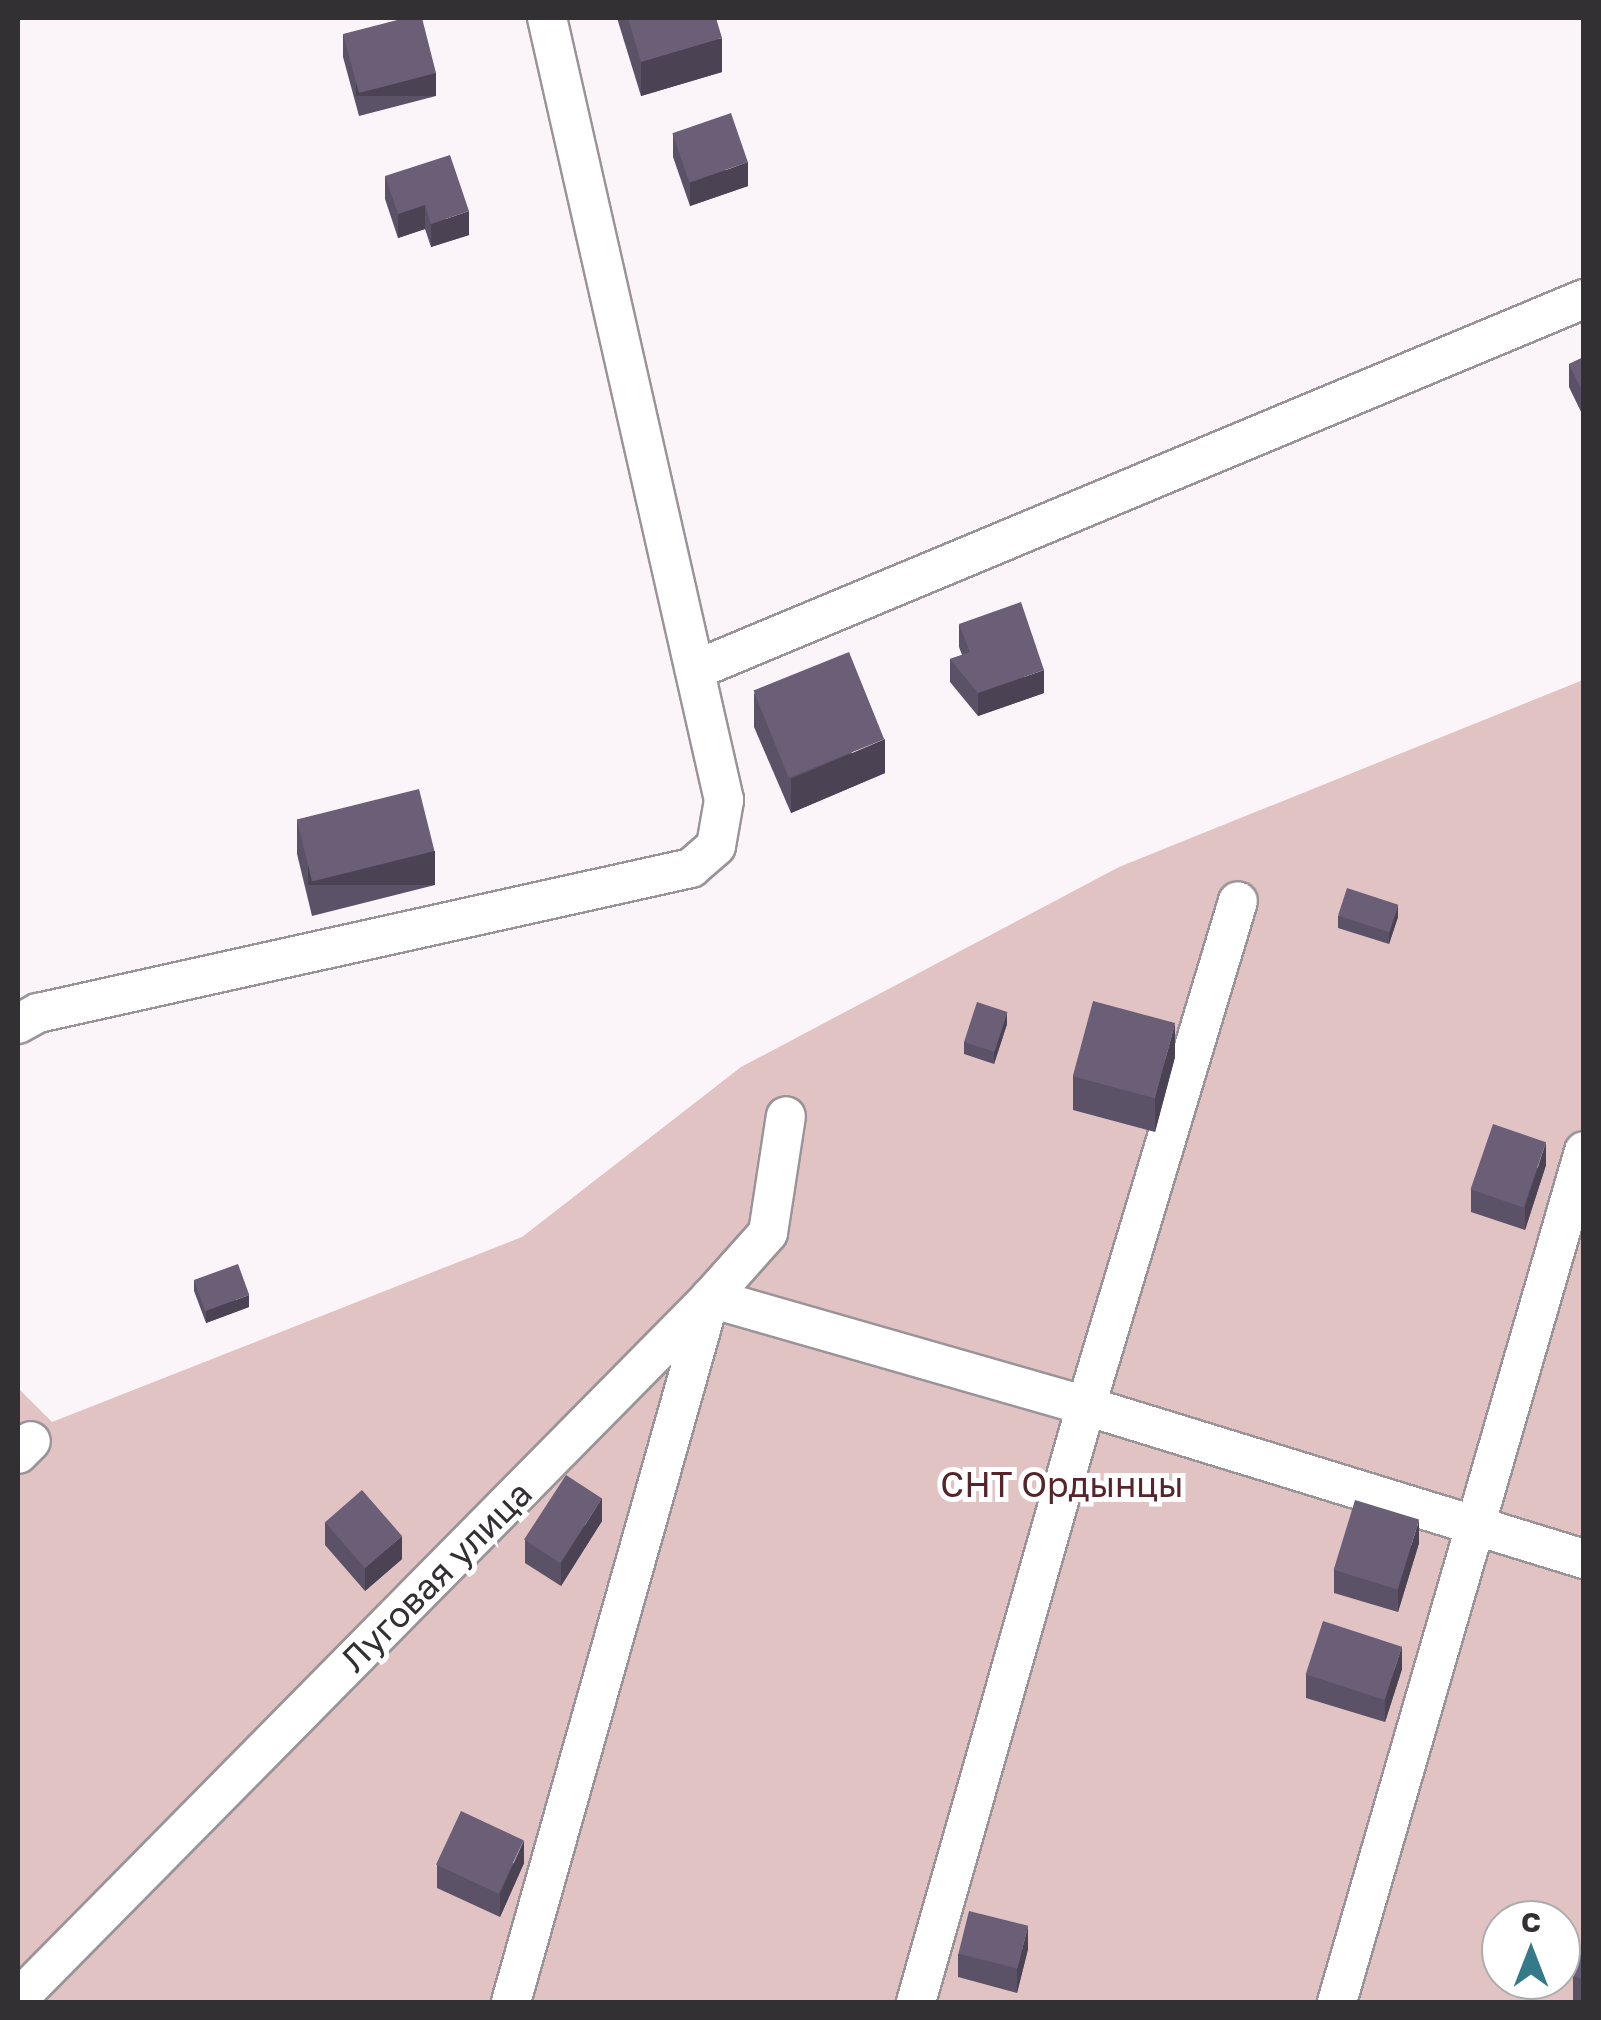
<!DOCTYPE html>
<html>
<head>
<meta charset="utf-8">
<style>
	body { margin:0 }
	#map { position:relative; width:1601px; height:2020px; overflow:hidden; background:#fbf5fa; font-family:"Golos Text",sans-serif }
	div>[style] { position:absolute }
	.green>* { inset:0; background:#e2c3c4 }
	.roads { filter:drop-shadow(2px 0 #9a9499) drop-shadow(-2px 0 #9a9499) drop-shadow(0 2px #9a9499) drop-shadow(0 -2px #9a9499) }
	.street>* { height:38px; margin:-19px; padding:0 19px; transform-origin:19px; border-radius:19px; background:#fff }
	.wall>* { inset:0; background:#5c5267 }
	.shaded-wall>* { inset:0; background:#4b4254; transform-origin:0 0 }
	.building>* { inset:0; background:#6b5f78; transform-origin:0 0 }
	span { translate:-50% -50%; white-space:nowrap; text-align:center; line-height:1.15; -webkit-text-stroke:10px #fff; paint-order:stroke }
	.park-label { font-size:35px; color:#55252b }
	.street-label { font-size:35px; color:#323032 }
	.frame { position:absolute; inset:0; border:20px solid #323032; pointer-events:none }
	.north { position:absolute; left:1481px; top:1900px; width:100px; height:100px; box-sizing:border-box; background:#fff; border:2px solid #adacad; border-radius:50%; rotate:0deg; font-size:28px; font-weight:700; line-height:40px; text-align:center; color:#323032 }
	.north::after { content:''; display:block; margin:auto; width:35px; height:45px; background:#357a89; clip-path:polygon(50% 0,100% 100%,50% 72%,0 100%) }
</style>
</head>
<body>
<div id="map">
	<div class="green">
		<i style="clip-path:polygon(evenodd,1583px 680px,1583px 2002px,18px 2002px,18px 1388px,52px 1422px,522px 1237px,741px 1067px,1119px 867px,1583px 680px,1501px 1920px,1561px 1920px,1561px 1980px,1501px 1980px,1501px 1920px)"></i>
	</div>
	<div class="roads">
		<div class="street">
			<i style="left:695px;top:670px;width:963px;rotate:-22.65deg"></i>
			<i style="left:18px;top:1024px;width:23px;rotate:-29deg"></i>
			<i style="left:38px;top:1013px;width:669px;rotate:-12.52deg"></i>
			<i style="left:691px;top:868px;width:33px;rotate:-41deg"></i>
			<i style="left:716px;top:846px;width:47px;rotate:-80.1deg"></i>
			<i style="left:724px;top:800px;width:802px;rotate:-102.75deg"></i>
			<i style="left:18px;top:1454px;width:18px;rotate:-45deg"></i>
			<i style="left:18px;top:1999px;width:985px;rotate:-45.37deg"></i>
			<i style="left:710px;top:1298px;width:87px;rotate:-48.3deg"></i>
			<i style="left:768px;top:1233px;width:118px;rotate:-81.3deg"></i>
			<i style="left:511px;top:2002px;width:732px;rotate:-74.22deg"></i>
			<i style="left:710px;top:1298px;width:391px;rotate:16deg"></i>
			<i style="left:1086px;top:1406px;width:521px;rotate:17.08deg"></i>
			<i style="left:916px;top:2002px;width:620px;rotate:-74.08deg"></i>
			<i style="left:1086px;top:1406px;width:527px;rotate:-73.25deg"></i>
			<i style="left:1337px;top:2002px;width:886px;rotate:-73.81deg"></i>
		</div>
	</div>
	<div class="wall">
		<i style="clip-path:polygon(617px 18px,716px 18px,722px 72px,641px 96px)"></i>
		<i style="clip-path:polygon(343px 34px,436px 96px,359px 116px,343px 57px)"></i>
		<i style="clip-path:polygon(673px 134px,748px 186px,690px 206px,673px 157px)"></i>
		<i style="clip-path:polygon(385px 176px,469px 235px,431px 247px,425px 229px,398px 238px,385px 199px)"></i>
		<i style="clip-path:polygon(1584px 357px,1584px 418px,1569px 387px,1569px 364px)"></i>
		<i style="clip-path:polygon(959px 624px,1044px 693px,978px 716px,950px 682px,950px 659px,962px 655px,959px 647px)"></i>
		<i style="clip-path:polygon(754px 693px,885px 773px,791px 813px,754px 727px)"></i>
		<i style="clip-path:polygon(297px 820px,435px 885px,312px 916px,297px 854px)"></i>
		<i style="clip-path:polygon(1338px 916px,1398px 917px,1389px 944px,1338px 928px)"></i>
		<i style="clip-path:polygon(1007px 1024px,994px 1064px,964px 1054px,964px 1042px)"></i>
		<i style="clip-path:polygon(1175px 1057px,1155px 1132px,1073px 1110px,1073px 1076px)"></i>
		<i style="clip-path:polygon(1546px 1165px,1525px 1230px,1471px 1212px,1471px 1189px)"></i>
		<i style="clip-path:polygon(194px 1280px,249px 1307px,206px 1323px,194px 1291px)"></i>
		<i style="clip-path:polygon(602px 1521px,561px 1586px,525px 1563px,525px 1540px)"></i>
		<i style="clip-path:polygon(325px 1522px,402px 1559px,365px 1591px,325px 1545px)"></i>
		<i style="clip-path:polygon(1419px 1543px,1398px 1612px,1334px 1593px,1334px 1570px)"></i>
		<i style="clip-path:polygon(1402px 1669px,1385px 1722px,1306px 1698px,1306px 1674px)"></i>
		<i style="clip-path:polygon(524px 1863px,500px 1917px,437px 1888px,437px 1865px)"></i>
		<i style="clip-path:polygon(1584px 1946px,1584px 2002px,1573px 2002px,1573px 1976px)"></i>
		<i style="clip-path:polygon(1028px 1949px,1017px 1993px,958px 1977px,958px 1954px)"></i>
	</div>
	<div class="shaded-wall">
		<i style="clip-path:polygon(722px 38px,722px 72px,641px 96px,641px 62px)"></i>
		<i style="left:436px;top:73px;width:23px;height:80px;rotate:90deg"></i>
		<i style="clip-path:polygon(748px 162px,748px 186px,690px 206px,690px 183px)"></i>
		<i style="clip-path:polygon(425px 205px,425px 229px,398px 238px,398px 214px)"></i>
		<i style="clip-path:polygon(469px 211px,469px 235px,431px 247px,431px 224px)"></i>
		<i style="clip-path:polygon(1044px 670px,1044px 693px,978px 716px,978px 693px)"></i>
		<i style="clip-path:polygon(885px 739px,885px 773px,791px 813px,791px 779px)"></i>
		<i style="left:435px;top:851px;width:34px;height:127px;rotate:90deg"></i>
		<i style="clip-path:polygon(1398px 905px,1398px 917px,1389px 944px,1389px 932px)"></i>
		<i style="clip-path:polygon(1007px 1012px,1007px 1024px,994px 1064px,994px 1052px)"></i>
		<i style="clip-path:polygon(1175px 1023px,1175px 1057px,1155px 1132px,1155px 1098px)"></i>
		<i style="clip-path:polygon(1546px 1142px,1546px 1165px,1525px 1230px,1525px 1207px)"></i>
		<i style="clip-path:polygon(249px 1295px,249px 1307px,206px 1323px,206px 1311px)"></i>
		<i style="clip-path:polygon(602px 1498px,602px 1521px,561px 1586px,561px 1563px)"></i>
		<i style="clip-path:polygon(1419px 1520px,1419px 1543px,1398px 1612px,1398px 1589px)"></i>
		<i style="clip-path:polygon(402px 1536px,402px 1559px,365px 1591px,365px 1567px)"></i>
		<i style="clip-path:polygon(1402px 1646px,1402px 1669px,1385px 1722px,1385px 1699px)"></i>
		<i style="clip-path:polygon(524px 1840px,524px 1863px,500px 1917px,500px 1894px)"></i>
		<i style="clip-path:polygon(1028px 1926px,1028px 1949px,1017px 1993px,1017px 1969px)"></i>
	</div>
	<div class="building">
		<i style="clip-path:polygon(405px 18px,422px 18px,436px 73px,359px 93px,343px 34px)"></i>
		<i style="clip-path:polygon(628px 18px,716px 18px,722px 38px,641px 62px)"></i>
		<i style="left:731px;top:113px;width:52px;height:62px;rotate:71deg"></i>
		<i style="clip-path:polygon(450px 155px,469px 211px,431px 224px,425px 205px,398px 214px,385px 176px)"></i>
		<i style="clip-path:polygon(1584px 357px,1584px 395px,1569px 364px)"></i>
		<i style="clip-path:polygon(1021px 602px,1044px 670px,978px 693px,950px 659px,970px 652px,959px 624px)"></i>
		<i style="left:849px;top:652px;width:94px;height:103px;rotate:68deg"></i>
		<i style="left:419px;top:789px;width:64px;height:126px;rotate:76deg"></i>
		<i style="left:1347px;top:888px;width:54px;height:29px;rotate:18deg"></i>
		<i style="left:1093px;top:1001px;width:85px;height:78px;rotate:15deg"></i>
		<i style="left:977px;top:1002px;width:32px;height:42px;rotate:18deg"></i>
		<i style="left:1493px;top:1124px;width:56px;height:69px;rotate:19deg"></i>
		<i style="left:238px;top:1264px;width:33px;height:47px;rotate:70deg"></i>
		<i style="left:566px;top:1475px;width:43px;height:77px;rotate:33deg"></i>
		<i style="left:362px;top:1490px;width:61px;height:49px;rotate:49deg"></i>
		<i style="left:1355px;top:1500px;width:67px;height:73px;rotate:17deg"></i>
		<i style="left:1323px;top:1621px;width:83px;height:56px;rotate:18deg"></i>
		<i style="left:461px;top:1811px;width:69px;height:59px;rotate:25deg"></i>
		<i style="left:969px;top:1911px;width:61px;height:44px;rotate:14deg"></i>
		<i style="clip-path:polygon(1584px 1946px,1584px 1980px,1573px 1976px)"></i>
	</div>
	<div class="park-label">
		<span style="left:1062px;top:1484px">СНТ Ордынцы</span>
	</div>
	<div class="street-label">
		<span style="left:436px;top:1576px;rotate:-45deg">Луговая улица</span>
	</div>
	<div class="frame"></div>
	<div class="north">С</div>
</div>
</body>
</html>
